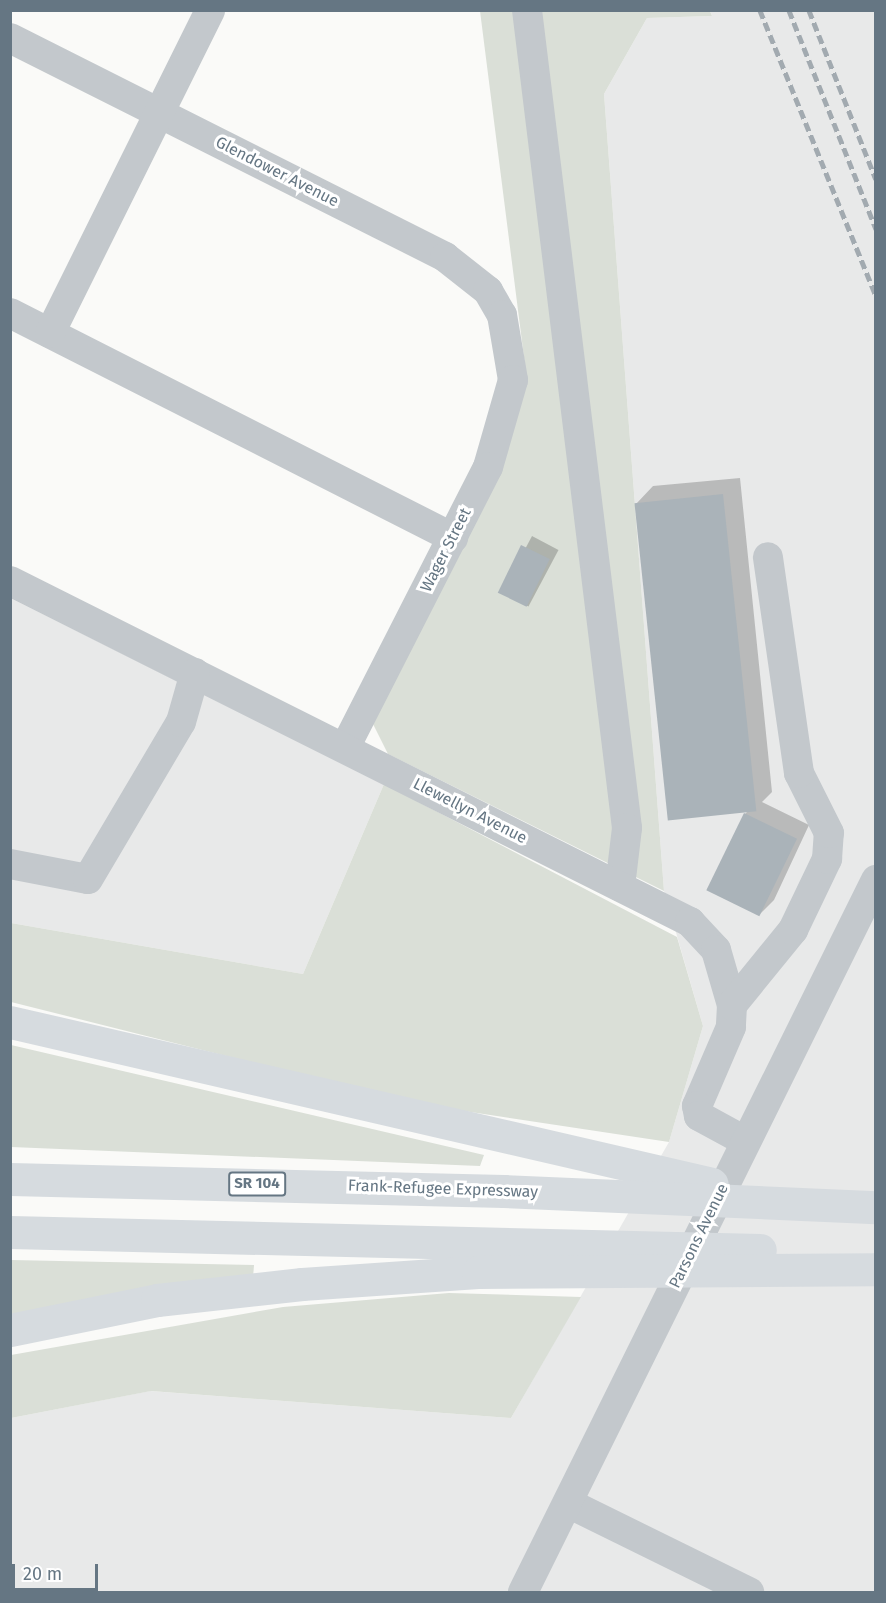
<!DOCTYPE html>
<html>
<head>
<meta charset="utf-8">
<style>
	body { margin:0 }
	#map { position:relative; width:886px; height:1603px; overflow:hidden; background:#fafaf8; font-family:"Fira Sans",sans-serif }
	div>[style] { position:absolute }
	.built>* { inset:0; background:#e8e9e9 }
	.green>* { inset:0; background:#dadfd7 }
	.shadow>* { inset:0; background:#0003; transform-origin:0 0 }
	.building>* { inset:0; background:#aab3b9; transform-origin:0 0 }
	.minor>* { height:30px; margin:-15px; padding:0 15px; transform-origin:15px; border-radius:15px; background:#c3c8cc }
	.highway>* { height:33px; margin:-16.5px; padding:0 16.5px; transform-origin:16.5px; border-radius:16.5px; background:#d6dbdf }
	.rail>* { height:4.5px; margin-top:-2.25px; transform-origin:0; background:repeating-linear-gradient(90deg,#a2aab0 0 9px,transparent 0 13.5px) }
	span { translate:-50% -50%; white-space:nowrap; text-align:center; line-height:1.15; -webkit-text-stroke:6px #fff; paint-order:stroke }
	.shield-label span { padding:2px 4px; background:#fff; border:2px solid; border-radius:4px; -webkit-text-stroke-width:0 }
	.shield-label { font-size:15px; color:#657683; font-weight:700 }
	.street-label { font-size:16px; color:#657683 }
	.frame { position:absolute; inset:0; border:12px solid #657683; pointer-events:none }
	.scale { position:absolute; left:12px; top:1564px; width:86px; height:27px; box-sizing:border-box; border:3px solid #657683; border-top:0; padding-left:8px; font-size:18px; line-height:21px; white-space:nowrap; color:#657683; -webkit-text-stroke:4px #fff; paint-order:stroke }
</style>
</head>
<body>
<div id="map">
	<div class="built">
		<i style="clip-path:polygon(710px 10px,875px 11px,875px 1592px,11px 1592px,11px 1418px,150px 1391px,511px 1418px,669px 1142px,703px 1026px,664px 891px,604px 94px,647px 18px,712px 16px)"></i>
		<i style="clip-path:polygon(10px 598px,384px 784px,303px 974px,11px 923px)"></i>
	</div>
	<div class="green">
		<i style="clip-path:polygon(480px 11px,710px 11px,712px 16px,647px 18px,604px 94px,664px 891px,388px 754px,372px 722px,527px 381px)"></i>
		<i style="clip-path:polygon(384px 784px,677px 937px,703px 1026px,669px 1142px,418px 1104px,11px 1002px,11px 923px,303px 974px)"></i>
		<i style="clip-path:polygon(11px 1045px,484px 1155px,480px 1166px,11px 1147px)"></i>
		<i style="clip-path:polygon(11px 1260px,254px 1265px,253px 1278px,11px 1319px)"></i>
		<i style="clip-path:polygon(449px 1293px,581px 1297px,511px 1418px,151px 1391px,11px 1418px,11px 1355px,283px 1307px)"></i>
	</div>
	<div class="shadow">
		<i style="clip-path:polygon(740px 478px,772px 792px,762px 802px,809px 825px,774px 900px,760px 914px,745px 814px,749px 810px,636px 504px,653px 486px)"></i>
		<i style="left:532px;top:536px;width:30px;height:64px;rotate:28deg"></i>
	</div>
	<div class="building">
		<i style="left:723px;top:494px;width:319px;height:89px;rotate:84deg"></i>
		<i style="left:521px;top:545px;width:32px;height:53px;rotate:26deg"></i>
		<i style="left:744px;top:813px;width:59px;height:86px;rotate:26deg"></i>
	</div>
	<div class="minor">
		<i style="left:527px;top:10px;width:824px;rotate:83.03deg"></i>
		<i style="left:627px;top:828px;width:59px;rotate:96.8deg"></i>
		<i style="left:10px;top:38px;width:487px;rotate:26.7deg"></i>
		<i style="left:445px;top:257px;width:55px;rotate:38.3deg"></i>
		<i style="left:488px;top:291px;width:28px;rotate:60deg"></i>
		<i style="left:502px;top:315px;width:66px;rotate:80.4deg"></i>
		<i style="left:513px;top:380px;width:91px;rotate:106deg"></i>
		<i style="left:488px;top:467px;width:315px;rotate:117deg"></i>
		<i style="left:10px;top:313px;width:497px;rotate:26.9deg"></i>
		<i style="left:50px;top:333px;width:360px;rotate:-63.6deg"></i>
		<i style="left:10px;top:581px;width:761px;rotate:26.63deg"></i>
		<i style="left:690px;top:922px;width:38px;rotate:47deg"></i>
		<i style="left:716px;top:950px;width:57px;rotate:73.8deg"></i>
		<i style="left:732px;top:1005px;width:22px;rotate:93deg"></i>
		<i style="left:731px;top:1027px;width:86px;rotate:113.3deg"></i>
		<i style="left:697px;top:1106px;width:10px;rotate:79deg"></i>
		<i style="left:699px;top:1116px;width:52px;rotate:28.5deg"></i>
		<i style="left:10px;top:864px;width:79px;rotate:10.9deg"></i>
		<i style="left:88px;top:879px;width:182px;rotate:-59.4deg"></i>
		<i style="left:181px;top:722px;width:51px;rotate:-74.1deg"></i>
		<i style="left:732px;top:1005px;width:97px;rotate:-50.9deg"></i>
		<i style="left:793px;top:930px;width:79px;rotate:-64.4deg"></i>
		<i style="left:827px;top:859px;width:26px;rotate:-86deg"></i>
		<i style="left:829px;top:833px;width:67px;rotate:-116.6deg"></i>
		<i style="left:799px;top:773px;width:218px;rotate:-98.2deg"></i>
		<i style="left:568px;top:1503px;width:202px;rotate:26.2deg"></i>
		<i style="left:523px;top:1592px;width:795px;rotate:-63.63deg"></i>
	</div>
	<div class="highway">
		<i style="left:10px;top:1022px;width:720px;rotate:12.99deg"></i>
		<i style="left:10px;top:1179px;width:494px;rotate:1.4deg"></i>
		<i style="left:504px;top:1191px;width:372px;rotate:2.5deg"></i>
		<i style="left:10px;top:1232px;width:750px;rotate:1.37deg"></i>
		<i style="left:10px;top:1330px;width:150px;rotate:-11.5deg"></i>
		<i style="left:157px;top:1300px;width:146px;rotate:-6.3deg"></i>
		<i style="left:302px;top:1284px;width:176px;rotate:-3.9deg"></i>
		<i style="left:478px;top:1272px;width:398px;rotate:-0.4deg"></i>
	</div>
	<div class="rail">
		<i style="left:760px;top:10px;width:309px;rotate:67.9deg"></i>
		<i style="left:789px;top:10px;width:236px;rotate:68.3deg"></i>
		<i style="left:809px;top:10px;width:182px;rotate:68.4deg"></i>
	</div>
	<div class="shield-label">
		<span style="left:257px;top:1184px">SR 104</span>
	</div>
	<div class="street-label">
		<span style="left:277px;top:172px;rotate:27deg">Glendower Avenue</span>
		<span style="left:446px;top:550px;rotate:-63deg">Wager Street</span>
		<span style="left:470px;top:811px;rotate:27deg">Llewellyn Avenue</span>
		<span style="left:443px;top:1189px;rotate:2deg">Frank-Refugee Expressway</span>
		<span style="left:699px;top:1236px;rotate:-64deg">Parsons Avenue</span>
	</div>
	<div class="frame"></div>
	<div class="scale">20 m</div>
</div>
</body>
</html>
